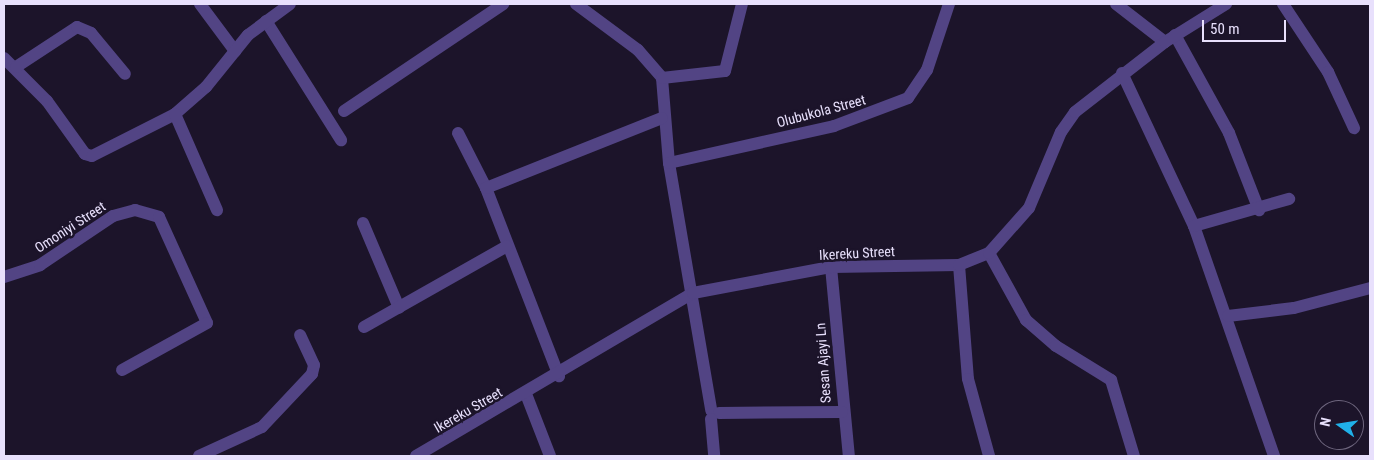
<!DOCTYPE html>
<html>
<head>
<meta charset="utf-8">
<style>
	body { margin:0 }
	#map { position:relative; width:1374px; height:460px; overflow:hidden; background:#1c142a; font-family:"Roboto Condensed",sans-serif }
	div>[style] { position:absolute }
	.minor>* { height:12px; margin:-6px; padding:0 6px; transform-origin:6px; border-radius:6px; background:#524484 }
	span { translate:-50% -50%; white-space:nowrap; text-align:center; line-height:1.15; -webkit-text-stroke:5px #1c142a; paint-order:stroke }
	.street-label { font-size:14px; color:#e8e0fc }
	.frame { position:absolute; inset:0; border:5px solid #e8e0fc; pointer-events:none }
	.north { position:absolute; left:1314px; top:400px; width:50px; height:50px; box-sizing:border-box; background:#1c142a; border:1px solid #6e667e; border-radius:50%; rotate:283deg; font-size:14px; font-weight:700; line-height:20px; text-align:center; color:#e8e0fc }
	.north::after { content:''; display:block; margin:auto; width:18px; height:22px; background:#20b0e8; clip-path:polygon(50% 0,100% 100%,50% 72%,0 100%) }
	.scale { position:absolute; left:1202px; top:20px; width:84px; height:22px; box-sizing:border-box; border:2px solid #e8e0fc; border-top:0; padding-left:6px; font-size:15px; line-height:18px; white-space:nowrap; color:#e8e0fc; -webkit-text-stroke:4px #1c142a; paint-order:stroke }
</style>
</head>
<body>
<div id="map">
	<div class="minor">
		<i style="left:200px;top:4px;width:59px;rotate:53.3deg"></i>
		<i style="left:576px;top:4px;width:77px;rotate:36.6deg"></i>
		<i style="left:638px;top:50px;width:37px;rotate:49deg"></i>
		<i style="left:662px;top:78px;width:85px;rotate:85.3deg"></i>
		<i style="left:669px;top:163px;width:251px;rotate:80.3deg"></i>
		<i style="left:1116px;top:4px;width:62px;rotate:37.8deg"></i>
		<i style="left:1283px;top:4px;width:82px;rotate:56.5deg"></i>
		<i style="left:1328px;top:72px;width:62px;rotate:65.1deg"></i>
		<i style="left:266px;top:21px;width:141px;rotate:57.8deg"></i>
		<i style="left:1175px;top:35px;width:112px;rotate:61.1deg"></i>
		<i style="left:1229px;top:133px;width:83px;rotate:68.7deg"></i>
		<i style="left:4px;top:58px;width:61px;rotate:45deg"></i>
		<i style="left:47px;top:101px;width:65px;rotate:54.4deg"></i>
		<i style="left:85px;top:154px;width:7px;rotate:16deg"></i>
		<i style="left:92px;top:156px;width:93px;rotate:-26.8deg"></i>
		<i style="left:175px;top:114px;width:41px;rotate:-41.1deg"></i>
		<i style="left:206px;top:87px;width:67px;rotate:-51.1deg"></i>
		<i style="left:248px;top:35px;width:52px;rotate:-36.4deg"></i>
		<i style="left:16px;top:67px;width:73px;rotate:-33.3deg"></i>
		<i style="left:77px;top:27px;width:15px;rotate:23deg"></i>
		<i style="left:91px;top:33px;width:53px;rotate:50.3deg"></i>
		<i style="left:1122px;top:73px;width:169px;rotate:64.8deg"></i>
		<i style="left:1194px;top:226px;width:244px;rotate:70.8deg"></i>
		<i style="left:662px;top:78px;width:63px;rotate:-6.3deg"></i>
		<i style="left:725px;top:71px;width:69px;rotate:-75.8deg"></i>
		<i style="left:344px;top:111px;width:192px;rotate:-33.9deg"></i>
		<i style="left:175px;top:114px;width:105px;rotate:66.4deg"></i>
		<i style="left:458px;top:133px;width:62px;rotate:63deg"></i>
		<i style="left:486px;top:188px;width:202px;rotate:68.8deg"></i>
		<i style="left:669px;top:163px;width:169px;rotate:-12.6deg"></i>
		<i style="left:834px;top:126px;width:79px;rotate:-20.7deg"></i>
		<i style="left:908px;top:98px;width:34px;rotate:-56deg"></i>
		<i style="left:927px;top:70px;width:70px;rotate:-71.6deg"></i>
		<i style="left:486px;top:188px;width:189px;rotate:-21.7deg"></i>
		<i style="left:363px;top:223px;width:92px;rotate:67deg"></i>
		<i style="left:1194px;top:226px;width:99px;rotate:-15.9deg"></i>
		<i style="left:989px;top:253px;width:77px;rotate:61.1deg"></i>
		<i style="left:1026px;top:320px;width:40px;rotate:41deg"></i>
		<i style="left:1056px;top:346px;width:65px;rotate:31.7deg"></i>
		<i style="left:1111px;top:380px;width:79px;rotate:73.2deg"></i>
		<i style="left:959px;top:265px;width:114px;rotate:85.5deg"></i>
		<i style="left:968px;top:379px;width:80px;rotate:74.7deg"></i>
		<i style="left:831px;top:267px;width:190px;rotate:84.6deg"></i>
		<i style="left:4px;top:277px;width:38px;rotate:-18deg"></i>
		<i style="left:40px;top:265px;width:88px;rotate:-33.9deg"></i>
		<i style="left:113px;top:216px;width:23px;rotate:-15deg"></i>
		<i style="left:135px;top:210px;width:25px;rotate:16deg"></i>
		<i style="left:159px;top:217px;width:116px;rotate:65.6deg"></i>
		<i style="left:207px;top:323px;width:97px;rotate:151.1deg"></i>
		<i style="left:1228px;top:316px;width:66px;rotate:-6.9deg"></i>
		<i style="left:1294px;top:308px;width:79px;rotate:-14.7deg"></i>
		<i style="left:364px;top:327px;width:164px;rotate:-29.5deg"></i>
		<i style="left:526px;top:394px;width:66px;rotate:68.8deg"></i>
		<i style="left:719px;top:413px;width:123px;rotate:-0.5deg"></i>
		<i style="left:711px;top:419px;width:37px;rotate:85deg"></i>
		<i style="left:199px;top:456px;width:69px;rotate:-24.7deg"></i>
		<i style="left:262px;top:427px;width:73px;rotate:-46.7deg"></i>
		<i style="left:312px;top:374px;width:9px;rotate:-77deg"></i>
		<i style="left:314px;top:365px;width:33px;rotate:-115deg"></i>
		<i style="left:416px;top:456px;width:321px;rotate:-30.5deg"></i>
		<i style="left:693px;top:293px;width:140px;rotate:-10.7deg"></i>
		<i style="left:831px;top:267px;width:128px;rotate:-0.9deg"></i>
		<i style="left:959px;top:265px;width:32px;rotate:-22deg"></i>
		<i style="left:989px;top:253px;width:60px;rotate:-48.4deg"></i>
		<i style="left:1029px;top:208px;width:82px;rotate:-67.2deg"></i>
		<i style="left:1061px;top:132px;width:24px;rotate:-55deg"></i>
		<i style="left:1075px;top:112px;width:114px;rotate:-37.9deg"></i>
		<i style="left:1165px;top:42px;width:72px;rotate:-31.9deg"></i>
	</div>
	<div class="street-label">
		<span style="left:821px;top:111px;rotate:-15deg">Olubukola Street</span>
		<span style="left:70px;top:227px;rotate:-33deg">Omoniyi Street</span>
		<span style="left:857px;top:253px;rotate:-3deg">Ikereku Street</span>
		<span style="left:823px;top:363px;rotate:-94deg">Sesan Ajayi Ln</span>
		<span style="left:468px;top:410px;rotate:-30deg">Ikereku Street</span>
	</div>
	<div class="frame"></div>
	<div class="north">N</div>
	<div class="scale">50 m</div>
</div>
</body>
</html>
